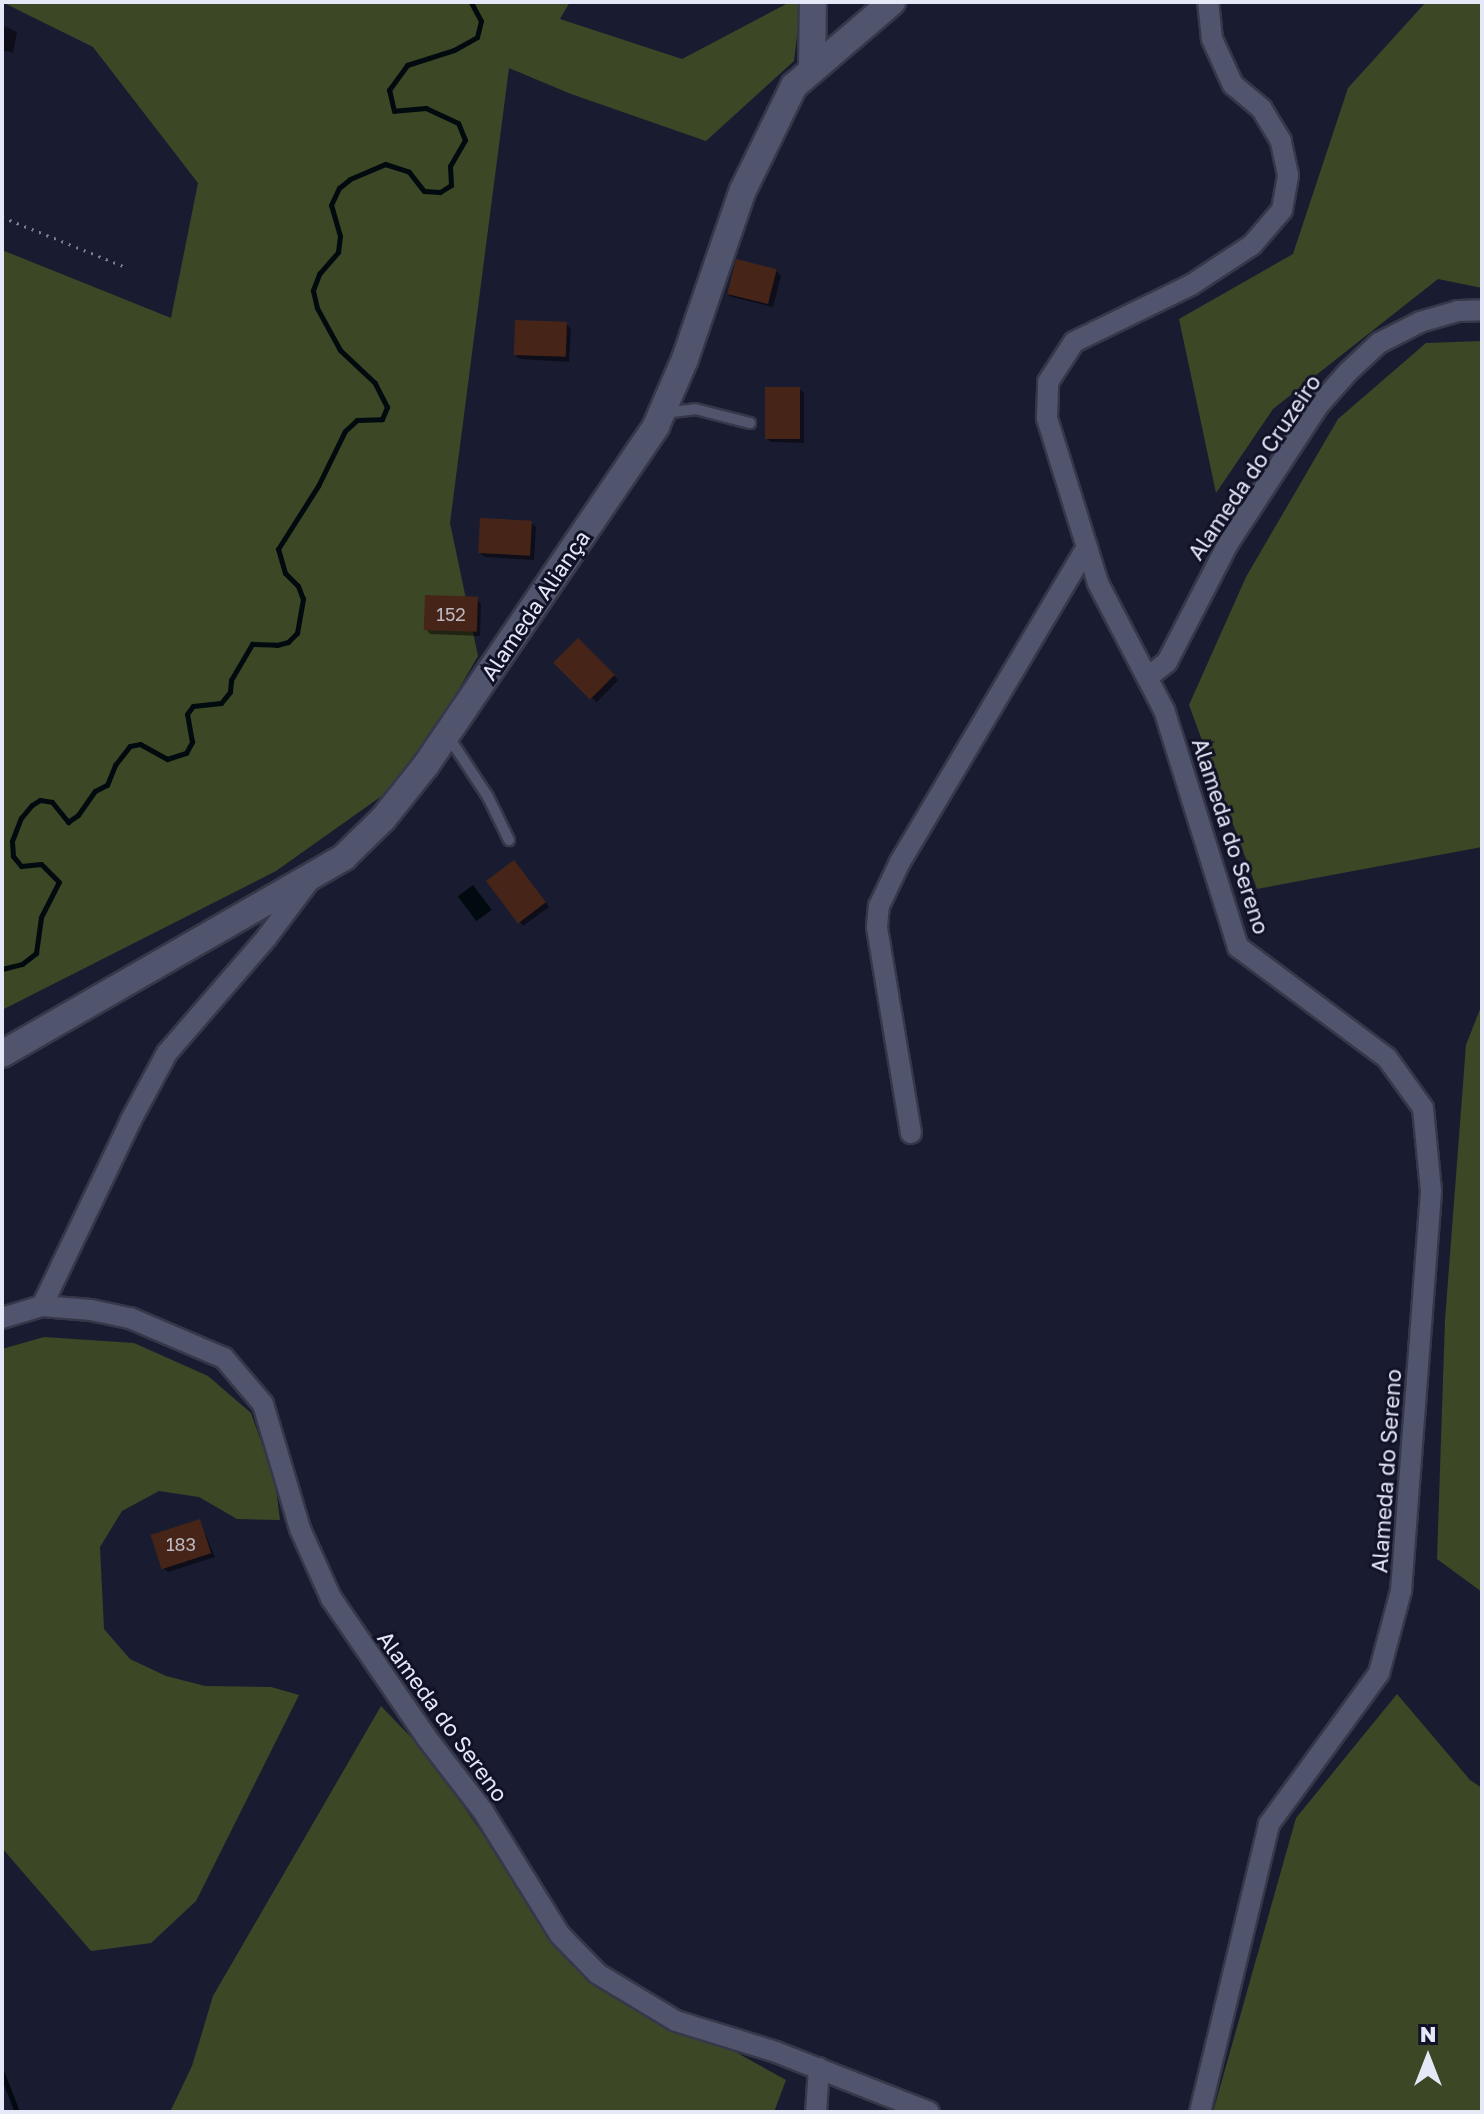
<!DOCTYPE html>
<html>
<head>
<meta charset="utf-8">
<style>
	body { margin:0 }
	#map { position:relative; width:1484px; height:2114px; overflow:hidden; background:#191c31; font-family:"Golos Text",sans-serif }
	div>[style] { position:absolute }
	.forest>* { inset:0; background:#3c4725 }
	.water>* { inset:0; background:#000a0f; transform-origin:0 0 }
	.shadow>* { inset:0; background:#0007; transform-origin:0 0 }
	.stream>* { height:5px; margin:-2.5px; padding:0 2.5px; transform-origin:2.5px; border-radius:2.5px; background:#000a0f }
	.building>* { inset:0; background:#462518; transform-origin:0 0 }
	.path>* { height:3px; margin-top:-1.5px; transform-origin:0; background:repeating-linear-gradient(90deg,#7c7f92 0 2px,transparent 0 8px) }
	.roads { filter:drop-shadow(2px 0 #363849) drop-shadow(-2px 0 #363849) drop-shadow(0 2px #363849) drop-shadow(0 -2px #363849) }
	.service>* { height:10px; margin:-5px; padding:0 5px; transform-origin:5px; border-radius:5px; background:#50546d }
	.minor>* { height:20px; margin:-10px; padding:0 10px; transform-origin:10px; border-radius:10px; background:#50546d }
	.tertiary>* { height:26px; margin:-13px; padding:0 13px; transform-origin:13px; border-radius:13px; background:#50546d }
	span { translate:-50% -50%; white-space:nowrap; text-align:center; line-height:1.15; -webkit-text-stroke:6px #111227; paint-order:stroke }
	.number-label { font-size:18px; color:#bdb7bf }
	.number-label span { -webkit-text-stroke-width:0 }
	.street-label { font-size:22px; color:#e5e8f7 }
	.frame { position:absolute; inset:0; border:4px solid #e5e8f7; pointer-events:none }
	.north { position:absolute; left:1388px; top:2018px; width:80px; height:80px; -webkit-text-stroke:6px #111227; paint-order:stroke; rotate:0deg; font-size:22px; font-weight:700; line-height:32px; text-align:center; color:#e5e8f7 }
	.north::after { content:''; display:block; margin:auto; width:28px; height:36px; background:#e5e8f7; clip-path:polygon(50% 0,100% 100%,50% 72%,0 100%) }
</style>
</head>
<body>
<div id="map">
	<div class="forest">
		<i style="clip-path:polygon(2px 2px,570px 2px,560px 19px,682px 59px,790px 2px,801px 2px,794px 61px,706px 141px,571px 94px,509px 68px,450px 523px,478px 656px,407px 778px,276px 871px,2px 1010px,2px 250px,171px 318px,198px 183px,93px 47px)"></i>
		<i style="clip-path:polygon(1426px 2px,1482px 2px,1482px 288px,1438px 279px,1273px 409px,1216px 493px,1179px 319px,1293px 254px,1348px 88px)"></i>
		<i style="clip-path:polygon(1482px 341px,1482px 847px,1257px 889px,1189px 705px,1246px 577px,1338px 419px,1426px 343px)"></i>
		<i style="clip-path:polygon(1482px 1004px,1482px 1592px,1437px 1559px,1445px 1320px,1466px 1045px)"></i>
		<i style="clip-path:polygon(44px 1337px,134px 1343px,208px 1376px,251px 1413px,275px 1481px,280px 1520px,237px 1519px,199px 1497px,159px 1491px,122px 1511px,100px 1547px,104px 1629px,130px 1659px,166px 1676px,205px 1686px,271px 1687px,299px 1695px,196px 1901px,151px 1943px,91px 1951px,2px 1848px,2px 1349px)"></i>
		<i style="clip-path:polygon(1397px 1694px,1470px 1780px,1482px 1788px,1482px 2112px,1213px 2112px,1296px 1818px)"></i>
		<i style="clip-path:polygon(381px 1706px,428px 1755px,560px 1946px,630px 2006px,730px 2049px,786px 2080px,774px 2112px,170px 2112px,192px 2066px,213px 1996px)"></i>
	</div>
	<div class="water">
		<i style="left:473px;top:885px;width:31px;height:19px;rotate:53deg"></i>
	</div>
	<div class="shadow">
		<i style="clip-path:polygon(2px 25px,17px 32px,13px 53px,2px 50px)"></i>
		<i style="clip-path:polygon(776px 271px,781px 276px,773px 307px,731px 297px,727px 293px)"></i>
		<i style="clip-path:polygon(566px 324px,571px 329px,569px 362px,520px 359px,515px 355px)"></i>
		<i style="clip-path:polygon(799px 389px,804px 393px,804px 443px,771px 442px,766px 438px)"></i>
		<i style="clip-path:polygon(531px 523px,536px 527px,534px 560px,485px 557px,480px 553px)"></i>
		<i style="clip-path:polygon(477px 599px,481px 604px,480px 636px,430px 634px,426px 629px)"></i>
		<i style="left:578px;top:641px;width:56px;height:31px;rotate:44deg"></i>
		<i style="clip-path:polygon(518px 867px,549px 907px,523px 926px,488px 882px)"></i>
		<i style="clip-path:polygon(200px 1521px,215px 1557px,168px 1572px,163px 1568px)"></i>
	</div>
	<div class="stream">
		<i style="left:2px;top:969px;width:21px;rotate:-14deg"></i>
		<i style="left:22px;top:964px;width:18px;rotate:-38deg"></i>
		<i style="left:36px;top:953px;width:36px;rotate:-82deg"></i>
		<i style="left:41px;top:917px;width:39px;rotate:-63deg"></i>
		<i style="left:59px;top:882px;width:25px;rotate:-135deg"></i>
		<i style="left:41px;top:864px;width:20px;rotate:174deg"></i>
		<i style="left:21px;top:866px;width:13px;rotate:-129deg"></i>
		<i style="left:13px;top:856px;width:15px;rotate:-94deg"></i>
		<i style="left:12px;top:841px;width:25px;rotate:-69deg"></i>
		<i style="left:21px;top:818px;width:17px;rotate:-50deg"></i>
		<i style="left:32px;top:805px;width:9px;rotate:-32deg"></i>
		<i style="left:40px;top:800px;width:12px;rotate:9deg"></i>
		<i style="left:52px;top:802px;width:26px;rotate:51deg"></i>
		<i style="left:68px;top:822px;width:12px;rotate:-35deg"></i>
		<i style="left:78px;top:815px;width:29px;rotate:-55deg"></i>
		<i style="left:95px;top:791px;width:13px;rotate:-27deg"></i>
		<i style="left:107px;top:785px;width:22px;rotate:-68deg"></i>
		<i style="left:115px;top:765px;width:24px;rotate:-52deg"></i>
		<i style="left:130px;top:746px;width:10px;rotate:-11deg"></i>
		<i style="left:140px;top:744px;width:31px;rotate:29deg"></i>
		<i style="left:167px;top:759px;width:20px;rotate:-18deg"></i>
		<i style="left:186px;top:753px;width:13px;rotate:-61deg"></i>
		<i style="left:192px;top:742px;width:28px;rotate:-100deg"></i>
		<i style="left:187px;top:714px;width:10px;rotate:-53deg"></i>
		<i style="left:193px;top:706px;width:28px;rotate:-6deg"></i>
		<i style="left:221px;top:703px;width:14px;rotate:-51deg"></i>
		<i style="left:230px;top:692px;width:12px;rotate:-85deg"></i>
		<i style="left:231px;top:680px;width:42px;rotate:-59.7deg"></i>
		<i style="left:252px;top:644px;width:25px;rotate:2deg"></i>
		<i style="left:277px;top:645px;width:11px;rotate:-15deg"></i>
		<i style="left:288px;top:642px;width:13px;rotate:-45deg"></i>
		<i style="left:297px;top:633px;width:35px;rotate:-80deg"></i>
		<i style="left:303px;top:599px;width:14px;rotate:-111deg"></i>
		<i style="left:298px;top:586px;width:18px;rotate:-135deg"></i>
		<i style="left:285px;top:573px;width:25px;rotate:-106deg"></i>
		<i style="left:278px;top:549px;width:75px;rotate:-57.6deg"></i>
		<i style="left:318px;top:486px;width:61px;rotate:-63.9deg"></i>
		<i style="left:345px;top:431px;width:16px;rotate:-43deg"></i>
		<i style="left:357px;top:420px;width:25px;rotate:-2deg"></i>
		<i style="left:382px;top:419px;width:13px;rotate:-67deg"></i>
		<i style="left:387px;top:407px;width:27px;rotate:-117deg"></i>
		<i style="left:375px;top:383px;width:48px;rotate:-136.7deg"></i>
		<i style="left:340px;top:350px;width:48px;rotate:-118.7deg"></i>
		<i style="left:317px;top:308px;width:18px;rotate:-103deg"></i>
		<i style="left:313px;top:290px;width:17px;rotate:-69deg"></i>
		<i style="left:319px;top:274px;width:29px;rotate:-49deg"></i>
		<i style="left:338px;top:252px;width:16px;rotate:-83deg"></i>
		<i style="left:340px;top:236px;width:32px;rotate:-106deg"></i>
		<i style="left:331px;top:205px;width:19px;rotate:-65deg"></i>
		<i style="left:339px;top:188px;width:14px;rotate:-39deg"></i>
		<i style="left:350px;top:179px;width:38px;rotate:-23deg"></i>
		<i style="left:385px;top:164px;width:25px;rotate:18deg"></i>
		<i style="left:409px;top:172px;width:24px;rotate:52deg"></i>
		<i style="left:424px;top:191px;width:16px;rotate:4deg"></i>
		<i style="left:440px;top:192px;width:13px;rotate:-32deg"></i>
		<i style="left:451px;top:185px;width:19px;rotate:-93deg"></i>
		<i style="left:450px;top:166px;width:30px;rotate:-60deg"></i>
		<i style="left:465px;top:140px;width:18px;rotate:-112deg"></i>
		<i style="left:458px;top:123px;width:35px;rotate:-155deg"></i>
		<i style="left:426px;top:108px;width:32px;rotate:175deg"></i>
		<i style="left:394px;top:111px;width:22px;rotate:-103deg"></i>
		<i style="left:389px;top:90px;width:31px;rotate:-54deg"></i>
		<i style="left:407px;top:65px;width:49px;rotate:-17.7deg"></i>
		<i style="left:454px;top:50px;width:26px;rotate:-29deg"></i>
		<i style="left:477px;top:37px;width:16px;rotate:-76deg"></i>
		<i style="left:481px;top:21px;width:21px;rotate:-118deg"></i>
		<i style="left:2px;top:2073px;width:42px;rotate:69deg"></i>
	</div>
	<div class="building">
		<i style="left:736px;top:259px;width:42px;height:36px;rotate:14deg"></i>
		<i style="left:515px;top:320px;width:52px;height:35px;rotate:2deg"></i>
		<i style="left:765px;top:387px;width:35px;height:52px"></i>
		<i style="left:480px;top:518px;width:52px;height:35px;rotate:3deg"></i>
		<i style="left:425px;top:595px;width:53px;height:35px;rotate:2deg"></i>
		<i style="left:578px;top:638px;width:52px;height:35px;rotate:45deg"></i>
		<i style="left:514px;top:860px;width:53px;height:35px;rotate:53deg"></i>
		<i style="left:200px;top:1519px;width:36px;height:52px;rotate:72deg"></i>
	</div>
	<div class="path">
		<i style="left:2px;top:217px;width:131px;rotate:22deg"></i>
	</div>
	<div class="roads">
		<div class="service">
			<i style="left:664px;top:413px;width:31px;rotate:-7deg"></i>
			<i style="left:695px;top:409px;width:57px;rotate:14.3deg"></i>
			<i style="left:448px;top:736px;width:73px;rotate:56.7deg"></i>
			<i style="left:488px;top:797px;width:48px;rotate:64deg"></i>
		</div>
		<div class="minor">
			<i style="left:1148px;top:677px;width:24px;rotate:-38deg"></i>
			<i style="left:1167px;top:662px;width:135px;rotate:-62.7deg"></i>
			<i style="left:1229px;top:542px;width:163px;rotate:-56.8deg"></i>
			<i style="left:1318px;top:406px;width:45px;rotate:-48.6deg"></i>
			<i style="left:1348px;top:372px;width:42px;rotate:-43.1deg"></i>
			<i style="left:1379px;top:343px;width:46px;rotate:-27.1deg"></i>
			<i style="left:1420px;top:322px;width:40px;rotate:-16deg"></i>
			<i style="left:1458px;top:311px;width:24px;rotate:-2deg"></i>
			<i style="left:911px;top:1133px;width:209px;rotate:-99.4deg"></i>
			<i style="left:877px;top:927px;width:21px;rotate:-85deg"></i>
			<i style="left:879px;top:906px;width:49px;rotate:-64.5deg"></i>
			<i style="left:900px;top:862px;width:366px;rotate:-59.3deg"></i>
			<i style="left:42px;top:1306px;width:206px;rotate:-64.4deg"></i>
			<i style="left:131px;top:1120px;width:76px;rotate:-61.8deg"></i>
			<i style="left:167px;top:1053px;width:153px;rotate:-49.2deg"></i>
			<i style="left:267px;top:937px;width:70px;rotate:-53.1deg"></i>
			<i style="left:2px;top:1318px;width:42px;rotate:-16.7deg"></i>
			<i style="left:42px;top:1306px;width:49px;rotate:4.7deg"></i>
			<i style="left:91px;top:1310px;width:40px;rotate:12deg"></i>
			<i style="left:130px;top:1318px;width:102px;rotate:23.1deg"></i>
			<i style="left:224px;top:1358px;width:60px;rotate:49.7deg"></i>
			<i style="left:263px;top:1404px;width:130px;rotate:73.5deg"></i>
			<i style="left:300px;top:1529px;width:76px;rotate:65.8deg"></i>
			<i style="left:331px;top:1598px;width:168px;rotate:55.6deg"></i>
			<i style="left:426px;top:1737px;width:93px;rotate:52.4deg"></i>
			<i style="left:483px;top:1811px;width:146px;rotate:58.2deg"></i>
			<i style="left:560px;top:1935px;width:54px;rotate:45.7deg"></i>
			<i style="left:598px;top:1974px;width:91px;rotate:31.1deg"></i>
			<i style="left:676px;top:2021px;width:105px;rotate:17.2deg"></i>
			<i style="left:776px;top:2052px;width:164px;rotate:21.4deg"></i>
			<i style="left:816px;top:2112px;width:44px;rotate:-86.1deg"></i>
			<i style="left:1200px;top:2112px;width:296px;rotate:-76.5deg"></i>
			<i style="left:1269px;top:1824px;width:187px;rotate:-53.9deg"></i>
			<i style="left:1379px;top:1673px;width:85px;rotate:-75deg"></i>
			<i style="left:1401px;top:1591px;width:401px;rotate:-85.7deg"></i>
			<i style="left:1431px;top:1191px;width:83px;rotate:-95.5deg"></i>
			<i style="left:1423px;top:1108px;width:62px;rotate:-125.8deg"></i>
			<i style="left:1387px;top:1058px;width:186px;rotate:-143.3deg"></i>
			<i style="left:1238px;top:947px;width:248px;rotate:-107.3deg"></i>
			<i style="left:1164px;top:710px;width:143px;rotate:-117.5deg"></i>
			<i style="left:1098px;top:583px;width:173px;rotate:-107.2deg"></i>
			<i style="left:1047px;top:418px;width:36px;rotate:-88deg"></i>
			<i style="left:1048px;top:382px;width:48px;rotate:-57deg"></i>
			<i style="left:1074px;top:342px;width:130px;rotate:-26deg"></i>
			<i style="left:1191px;top:285px;width:73px;rotate:-33.3deg"></i>
			<i style="left:1252px;top:245px;width:46px;rotate:-49.4deg"></i>
			<i style="left:1282px;top:210px;width:36px;rotate:-80deg"></i>
			<i style="left:1288px;top:175px;width:35px;rotate:-102deg"></i>
			<i style="left:1281px;top:141px;width:37px;rotate:-121deg"></i>
			<i style="left:1262px;top:109px;width:38px;rotate:-140deg"></i>
			<i style="left:1233px;top:85px;width:51px;rotate:-114.5deg"></i>
			<i style="left:1212px;top:39px;width:37px;rotate:-96deg"></i>
		</div>
		<div class="tertiary">
			<i style="left:812px;top:70px;width:68px;rotate:-89.2deg"></i>
			<i style="left:2px;top:1054px;width:395px;rotate:-29.9deg"></i>
			<i style="left:344px;top:857px;width:54px;rotate:-44.3deg"></i>
			<i style="left:383px;top:819px;width:69px;rotate:-51.5deg"></i>
			<i style="left:426px;top:765px;width:410px;rotate:-55.8deg"></i>
			<i style="left:656px;top:426px;width:73px;rotate:-66.6deg"></i>
			<i style="left:685px;top:359px;width:179px;rotate:-71.1deg"></i>
			<i style="left:743px;top:190px;width:116px;rotate:-63.9deg"></i>
			<i style="left:794px;top:86px;width:129px;rotate:-40.6deg"></i>
		</div>
	</div>
	<div class="number-label">
		<span style="left:451px;top:614px">152</span>
		<span style="left:181px;top:1544px">183</span>
	</div>
	<div class="street-label">
		<span style="left:1254px;top:467px;rotate:-56deg">Alameda do Cruzeiro</span>
		<span style="left:535px;top:605px;rotate:-56deg">Alameda Aliança</span>
		<span style="left:1231px;top:836px;rotate:72deg">Alameda do Sereno</span>
		<span style="left:1386px;top:1471px;rotate:-86deg">Alameda do Sereno</span>
		<span style="left:443px;top:1716px;rotate:54deg">Alameda do Sereno</span>
	</div>
	<div class="frame"></div>
	<div class="north">N</div>
</div>
</body>
</html>
